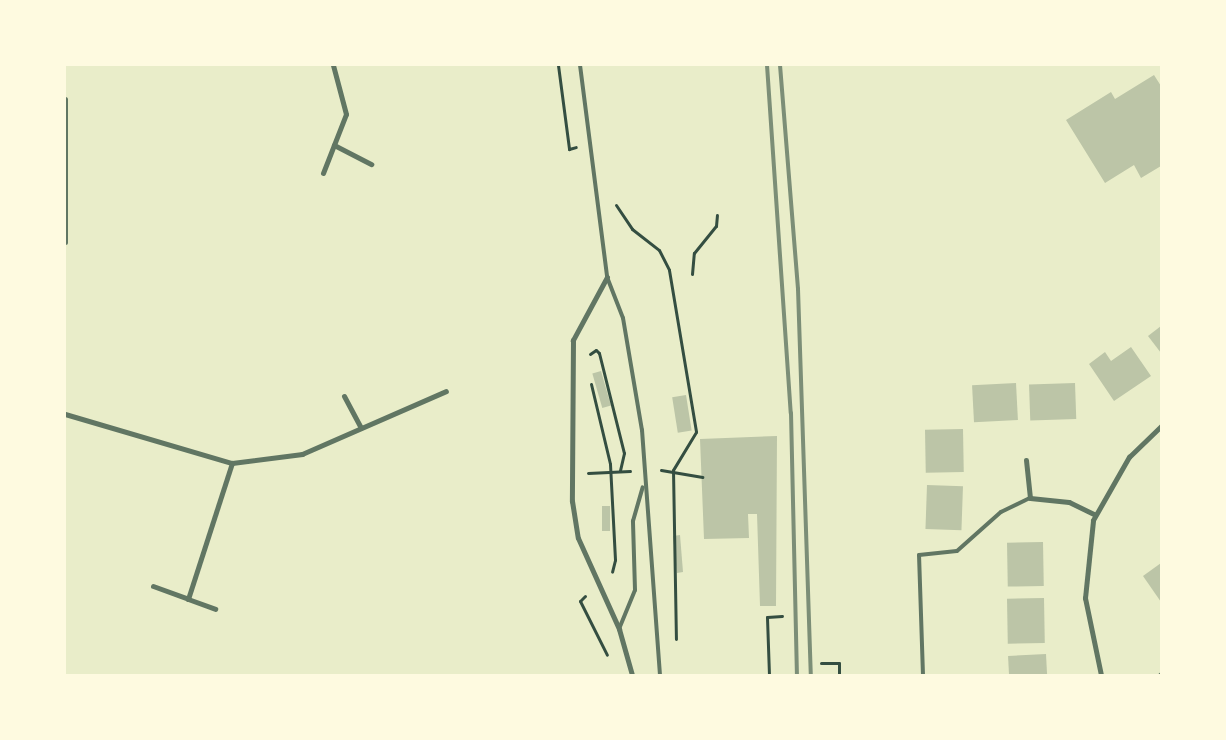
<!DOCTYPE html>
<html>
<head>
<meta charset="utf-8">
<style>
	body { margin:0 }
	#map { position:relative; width:1226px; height:740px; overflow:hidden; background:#e9edc9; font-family:"Source Sans 3",sans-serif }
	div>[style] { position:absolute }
	.building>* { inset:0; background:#bcc5a7; transform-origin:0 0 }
	.path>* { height:3px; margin:-1.5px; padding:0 1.5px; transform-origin:1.5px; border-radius:1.5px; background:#344e41 }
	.service>* { height:4px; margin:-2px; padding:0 2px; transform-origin:2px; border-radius:2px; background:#617663 }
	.minor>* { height:5px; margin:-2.5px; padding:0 2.5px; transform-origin:2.5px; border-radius:2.5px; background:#617663 }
	.rail>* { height:4px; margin:-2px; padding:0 2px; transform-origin:2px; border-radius:2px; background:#7c8e77 }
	span { translate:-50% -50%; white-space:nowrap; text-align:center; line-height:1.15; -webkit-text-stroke:4px #fefae0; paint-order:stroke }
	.frame { position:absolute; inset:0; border:66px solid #fefae0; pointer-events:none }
</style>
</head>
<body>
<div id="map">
	<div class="building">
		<i style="clip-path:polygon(1154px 75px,1161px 86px,1161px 166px,1141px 178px,1134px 165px,1105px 183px,1066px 120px,1111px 92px,1115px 99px)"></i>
		<i style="clip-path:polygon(1161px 326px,1161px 353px,1148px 336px)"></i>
		<i style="clip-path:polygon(1131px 347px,1151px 376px,1114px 401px,1089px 364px,1105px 352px,1111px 361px)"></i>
		<i style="left:601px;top:371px;width:36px;height:9px;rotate:74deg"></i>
		<i style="left:1016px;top:383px;width:37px;height:44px;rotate:87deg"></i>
		<i style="left:1075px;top:383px;width:36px;height:46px;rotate:88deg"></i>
		<i style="left:686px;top:395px;width:36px;height:14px;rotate:81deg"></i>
		<i style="left:963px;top:429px;width:43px;height:38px;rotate:89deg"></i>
		<i style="clip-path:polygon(777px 436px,776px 606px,760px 606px,757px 514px,748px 514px,749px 538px,704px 539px,700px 439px)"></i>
		<i style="left:927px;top:485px;width:36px;height:44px;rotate:2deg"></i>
		<i style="left:602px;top:506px;width:8px;height:25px"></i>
		<i style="clip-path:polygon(680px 535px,683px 572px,677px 573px,673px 536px)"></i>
		<i style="left:1043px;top:542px;width:44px;height:36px;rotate:89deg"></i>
		<i style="clip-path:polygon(1161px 563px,1161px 602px,1143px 576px)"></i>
		<i style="left:1044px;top:598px;width:45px;height:37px;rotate:89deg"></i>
		<i style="left:1046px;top:654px;width:21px;height:38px;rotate:87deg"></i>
	</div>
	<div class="path">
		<i style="left:558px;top:65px;width:85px;rotate:82.5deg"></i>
		<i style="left:569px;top:149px;width:7px;rotate:-16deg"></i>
		<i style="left:616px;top:205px;width:29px;rotate:56deg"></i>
		<i style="left:632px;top:229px;width:34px;rotate:38deg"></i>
		<i style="left:659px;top:250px;width:22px;rotate:63deg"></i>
		<i style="left:669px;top:270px;width:164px;rotate:80.5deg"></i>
		<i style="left:696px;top:432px;width:44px;rotate:121.2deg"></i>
		<i style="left:673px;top:470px;width:169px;rotate:89deg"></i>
		<i style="left:692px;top:274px;width:21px;rotate:-85deg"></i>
		<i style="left:694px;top:253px;width:35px;rotate:-51deg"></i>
		<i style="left:716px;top:226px;width:11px;rotate:-85deg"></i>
		<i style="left:590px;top:354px;width:7px;rotate:-34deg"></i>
		<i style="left:596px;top:350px;width:4px;rotate:45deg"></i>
		<i style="left:599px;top:353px;width:103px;rotate:76deg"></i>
		<i style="left:624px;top:453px;width:18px;rotate:103deg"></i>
		<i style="left:591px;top:384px;width:82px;rotate:76.6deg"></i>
		<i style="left:610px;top:464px;width:96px;rotate:87deg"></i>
		<i style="left:615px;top:560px;width:12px;rotate:104deg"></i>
		<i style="left:661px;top:470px;width:42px;rotate:9.7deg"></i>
		<i style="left:588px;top:473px;width:42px;rotate:-2.7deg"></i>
		<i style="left:585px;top:596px;width:7px;rotate:135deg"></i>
		<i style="left:580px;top:601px;width:60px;rotate:63.4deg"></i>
		<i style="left:821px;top:663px;width:18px"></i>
		<i style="left:839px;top:663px;width:12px;rotate:90deg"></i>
		<i style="left:769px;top:675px;width:58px;rotate:-92deg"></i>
		<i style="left:767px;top:617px;width:15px;rotate:-4deg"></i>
	</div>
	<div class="service">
		<i style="left:580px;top:65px;width:214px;rotate:82.7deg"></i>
		<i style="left:607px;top:277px;width:44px;rotate:68.7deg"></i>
		<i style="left:623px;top:318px;width:114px;rotate:80.4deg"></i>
		<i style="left:642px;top:430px;width:246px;rotate:85.8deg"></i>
		<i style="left:619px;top:629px;width:42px;rotate:-67.7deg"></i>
		<i style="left:635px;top:590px;width:69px;rotate:-91.7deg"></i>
		<i style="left:633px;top:521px;width:35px;rotate:-74deg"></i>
		<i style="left:923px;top:675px;width:120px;rotate:-91.9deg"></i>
		<i style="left:919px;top:555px;width:38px;rotate:-6deg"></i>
		<i style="left:957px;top:551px;width:59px;rotate:-41.6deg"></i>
		<i style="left:1001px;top:512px;width:32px;rotate:-26deg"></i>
	</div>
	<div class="minor">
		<i style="left:65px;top:99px;width:143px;rotate:90deg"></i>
		<i style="left:334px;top:145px;width:42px;rotate:27.2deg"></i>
		<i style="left:323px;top:173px;width:63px;rotate:-68.7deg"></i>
		<i style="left:346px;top:114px;width:51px;rotate:-104.9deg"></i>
		<i style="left:607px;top:277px;width:72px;rotate:118.4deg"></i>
		<i style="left:573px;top:340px;width:161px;rotate:90.4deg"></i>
		<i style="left:572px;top:501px;width:37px;rotate:81deg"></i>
		<i style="left:578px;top:538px;width:100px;rotate:65.7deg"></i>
		<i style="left:619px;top:629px;width:48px;rotate:74.2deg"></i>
		<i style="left:344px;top:396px;width:36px;rotate:62deg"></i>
		<i style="left:65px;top:414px;width:174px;rotate:16.4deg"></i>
		<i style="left:232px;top:463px;width:71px;rotate:-7.3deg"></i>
		<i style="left:302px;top:454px;width:157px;rotate:-23.6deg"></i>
		<i style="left:1026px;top:460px;width:38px;rotate:84deg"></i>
		<i style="left:1030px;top:498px;width:39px;rotate:6deg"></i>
		<i style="left:1069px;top:502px;width:28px;rotate:26deg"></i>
		<i style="left:153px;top:586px;width:37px;rotate:20deg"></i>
		<i style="left:188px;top:599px;width:143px;rotate:-72.1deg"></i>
		<i style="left:188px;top:599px;width:29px;rotate:20deg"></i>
		<i style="left:1101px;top:675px;width:79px;rotate:-101.7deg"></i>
		<i style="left:1085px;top:598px;width:78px;rotate:-84.1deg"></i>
		<i style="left:1093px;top:520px;width:73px;rotate:-60.3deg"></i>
		<i style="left:1129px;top:457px;width:45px;rotate:-44.1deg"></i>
		<i style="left:1160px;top:675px;width:1px;rotate:-45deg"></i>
	</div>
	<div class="rail">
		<i style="left:767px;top:65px;width:349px;rotate:86.1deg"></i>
		<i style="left:791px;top:413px;width:262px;rotate:88.7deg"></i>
		<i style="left:780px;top:65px;width:225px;rotate:85.4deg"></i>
		<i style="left:798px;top:289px;width:386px;rotate:88.1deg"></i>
	</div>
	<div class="frame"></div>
</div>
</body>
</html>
